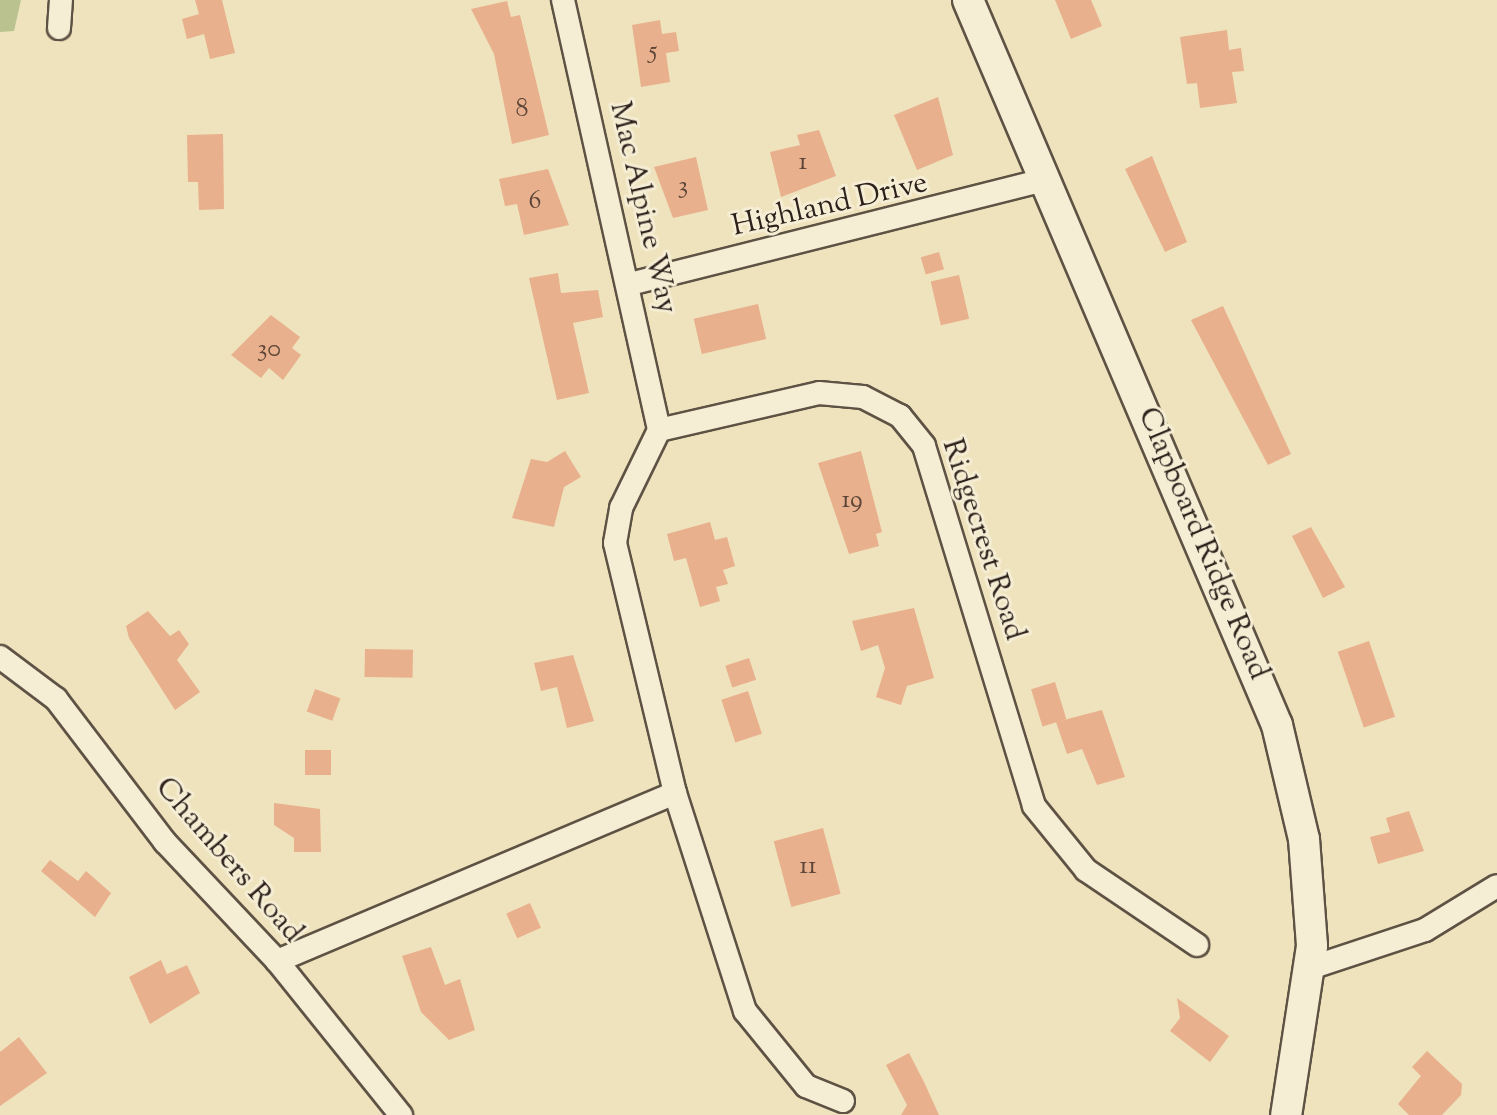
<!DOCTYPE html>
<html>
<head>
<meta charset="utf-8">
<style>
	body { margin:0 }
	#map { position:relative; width:1497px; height:1115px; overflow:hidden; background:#efe3bd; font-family:"Sorts Mill Goudy",serif }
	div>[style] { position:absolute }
	.green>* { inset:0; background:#bac390 }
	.building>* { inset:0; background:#e8b08c; transform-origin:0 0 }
	.roads { filter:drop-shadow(2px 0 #5e5244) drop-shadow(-2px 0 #5e5244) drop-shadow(0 2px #5e5244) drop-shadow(0 -2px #5e5244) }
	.street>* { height:22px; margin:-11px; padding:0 11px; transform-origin:11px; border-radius:11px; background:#f5edd4 }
	.secondary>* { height:30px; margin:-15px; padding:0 15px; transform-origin:15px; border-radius:15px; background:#f5edd4 }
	span { translate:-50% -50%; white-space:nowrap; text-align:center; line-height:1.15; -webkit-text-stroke:6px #f5edd4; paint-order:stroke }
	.number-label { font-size:26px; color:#5c4538 }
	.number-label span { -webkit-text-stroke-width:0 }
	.street-label { font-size:30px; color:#2e211c }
</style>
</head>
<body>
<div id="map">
	<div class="green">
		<i style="clip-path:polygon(0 0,21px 0,14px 31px,0 32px)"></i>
	</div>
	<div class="building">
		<i style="clip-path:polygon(195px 0,222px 0,235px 53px,210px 59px,204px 34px,187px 39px,182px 19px,199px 14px)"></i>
		<i style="clip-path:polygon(1055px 0,1091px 0,1102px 26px,1071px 39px)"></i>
		<i style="clip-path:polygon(507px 1px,511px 17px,520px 15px,549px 135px,512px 144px,494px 54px,471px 9px)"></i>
		<i style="clip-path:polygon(660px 20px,662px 34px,676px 32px,679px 51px,666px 53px,670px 82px,641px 87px,632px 25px)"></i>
		<i style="clip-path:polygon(1227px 30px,1229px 50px,1241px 48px,1244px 71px,1232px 72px,1237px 103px,1200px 108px,1197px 83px,1187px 84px,1180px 37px)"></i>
		<i style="clip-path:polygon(938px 97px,953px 155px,917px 170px,894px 115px)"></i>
		<i style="clip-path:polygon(819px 130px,836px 176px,781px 197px,770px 152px,800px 145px,797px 135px)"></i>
		<i style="clip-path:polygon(223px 134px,224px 209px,199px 210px,198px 182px,188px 182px,187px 135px)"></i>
		<i style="clip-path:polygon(1152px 156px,1187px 242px,1165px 252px,1125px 169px)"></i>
		<i style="clip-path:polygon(696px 157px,708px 210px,673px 218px,654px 167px)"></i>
		<i style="clip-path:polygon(548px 169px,569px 225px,524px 235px,517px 204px,505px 206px,499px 179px)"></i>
		<i style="left:939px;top:252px;width:18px;height:19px;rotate:74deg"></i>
		<i style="clip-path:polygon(558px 273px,561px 293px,598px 290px,603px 317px,573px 323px,589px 393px,557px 400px,529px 278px)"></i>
		<i style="left:959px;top:275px;width:45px;height:29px;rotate:77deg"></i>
		<i style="left:758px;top:304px;width:36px;height:66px;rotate:77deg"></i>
		<i style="clip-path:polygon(1223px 306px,1291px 454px,1268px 465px,1191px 320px)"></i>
		<i style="clip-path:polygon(271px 315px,300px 337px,292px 348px,301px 355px,283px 380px,269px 368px,261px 378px,231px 355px)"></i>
		<i style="clip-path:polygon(565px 451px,581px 477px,564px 487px,554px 527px,512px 518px,531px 459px,547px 462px)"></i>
		<i style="clip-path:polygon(861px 451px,882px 532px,876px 534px,879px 546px,849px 554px,818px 463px)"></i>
		<i style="clip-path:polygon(710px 522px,715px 540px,727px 537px,735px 566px,723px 570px,728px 584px,716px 587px,720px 601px,700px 607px,686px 558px,674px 561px,667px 534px)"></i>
		<i style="clip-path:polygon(1311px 527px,1345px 587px,1323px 598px,1292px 536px)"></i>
		<i style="clip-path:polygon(914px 608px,934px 678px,907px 686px,901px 705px,876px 697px,885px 668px,878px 645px,861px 651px,852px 621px)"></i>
		<i style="clip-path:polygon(148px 611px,170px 636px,179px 630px,189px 644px,177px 660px,200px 692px,175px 710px,129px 638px,126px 626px)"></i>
		<i style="left:1369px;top:641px;width:80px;height:33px;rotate:71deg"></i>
		<i style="left:365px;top:649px;width:48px;height:28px;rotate:1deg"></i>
		<i style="clip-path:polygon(573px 655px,594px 721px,567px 728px,557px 687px,541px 691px,534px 663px)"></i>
		<i style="left:749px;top:658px;width:23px;height:25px;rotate:72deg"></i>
		<i style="left:1055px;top:682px;width:39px;height:25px;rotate:73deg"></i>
		<i style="left:315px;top:689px;width:27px;height:24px;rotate:20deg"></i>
		<i style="left:748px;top:691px;width:45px;height:28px;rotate:72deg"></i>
		<i style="clip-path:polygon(1102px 710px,1125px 777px,1097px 785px,1082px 749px,1067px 754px,1056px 722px)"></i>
		<i style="left:305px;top:750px;width:26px;height:25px"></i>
		<i style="clip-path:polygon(274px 803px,320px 809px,321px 852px,294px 852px,294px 838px,274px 825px)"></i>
		<i style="clip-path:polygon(1409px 811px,1424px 851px,1378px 864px,1370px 837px,1390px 832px,1386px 818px)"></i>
		<i style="left:823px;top:828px;width:68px;height:51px;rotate:75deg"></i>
		<i style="clip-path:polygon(50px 860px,78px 881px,86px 871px,111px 893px,95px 917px,41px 871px)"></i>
		<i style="left:530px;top:903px;width:27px;height:26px;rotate:66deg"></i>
		<i style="clip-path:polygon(431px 947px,445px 985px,460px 979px,475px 1030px,449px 1040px,421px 1012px,402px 956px)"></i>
		<i style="clip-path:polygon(161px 960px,167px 974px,187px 965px,200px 993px,150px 1024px,129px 977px)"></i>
		<i style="clip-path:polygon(1177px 998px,1229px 1036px,1210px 1062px,1170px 1031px,1180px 1018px)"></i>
		<i style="clip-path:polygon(19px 1037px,47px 1073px,0 1106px,0 1052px)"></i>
		<i style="clip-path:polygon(1427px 1051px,1462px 1084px,1461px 1095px,1442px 1115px,1409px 1115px,1398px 1104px,1421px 1076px,1412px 1067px)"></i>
		<i style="clip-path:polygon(909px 1053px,924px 1082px,939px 1115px,901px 1115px,907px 1105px,886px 1065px)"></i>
	</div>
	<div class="roads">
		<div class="street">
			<i style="left:563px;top:0;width:441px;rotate:77.4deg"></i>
			<i style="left:59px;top:28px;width:28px;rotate:-86deg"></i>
			<i style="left:630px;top:284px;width:426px;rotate:-14.1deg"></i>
			<i style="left:0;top:657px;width:70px;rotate:36.9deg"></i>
			<i style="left:56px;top:699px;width:180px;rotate:52.7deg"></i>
			<i style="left:165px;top:842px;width:163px;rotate:46.7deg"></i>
			<i style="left:277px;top:961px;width:198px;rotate:51.2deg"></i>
			<i style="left:277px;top:961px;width:432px;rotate:-22.9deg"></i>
			<i style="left:1310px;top:968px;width:121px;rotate:-18.3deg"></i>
			<i style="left:1425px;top:930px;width:84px;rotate:-31.4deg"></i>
			<i style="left:843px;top:1101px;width:40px;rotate:-158deg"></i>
			<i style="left:806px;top:1086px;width:97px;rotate:-129.1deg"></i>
			<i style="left:745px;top:1011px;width:229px;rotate:-107.8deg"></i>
			<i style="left:675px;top:793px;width:257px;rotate:-103.5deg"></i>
			<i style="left:615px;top:543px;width:36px;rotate:-80deg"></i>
			<i style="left:621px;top:508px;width:87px;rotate:-64deg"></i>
			<i style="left:659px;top:430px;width:164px;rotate:-13deg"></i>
			<i style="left:819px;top:393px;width:44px;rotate:5.2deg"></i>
			<i style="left:863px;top:397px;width:42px;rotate:27.2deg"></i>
			<i style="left:900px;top:416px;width:38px;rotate:51deg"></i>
			<i style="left:924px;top:446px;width:376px;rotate:73deg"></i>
			<i style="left:1034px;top:806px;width:82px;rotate:50.9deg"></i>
			<i style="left:1086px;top:870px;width:134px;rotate:34deg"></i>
		</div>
		<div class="secondary">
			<i style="left:968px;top:0;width:788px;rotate:66.92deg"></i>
			<i style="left:1277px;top:725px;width:117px;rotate:76.7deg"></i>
			<i style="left:1304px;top:839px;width:107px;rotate:85.7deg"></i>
			<i style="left:1312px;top:946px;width:171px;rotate:98.7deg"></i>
		</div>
	</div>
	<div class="number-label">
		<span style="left:653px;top:52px">5</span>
		<span style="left:522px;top:110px">8</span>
		<span style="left:803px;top:163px">1</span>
		<span style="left:683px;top:187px">3</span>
		<span style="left:535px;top:202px">6</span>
		<span style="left:269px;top:350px">30</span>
		<span style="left:852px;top:501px">19</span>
		<span style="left:808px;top:867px">11</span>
	</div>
	<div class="street-label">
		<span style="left:830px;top:206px;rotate:-13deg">Highland Drive</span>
		<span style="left:642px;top:208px;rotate:77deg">Mac Alpine Way</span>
		<span style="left:982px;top:540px;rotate:72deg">Ridgecrest Road</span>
		<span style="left:1202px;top:544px;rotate:67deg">Clapboard Ridge Road</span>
		<span style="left:228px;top:861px;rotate:49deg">Chambers Road</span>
	</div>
</div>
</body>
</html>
